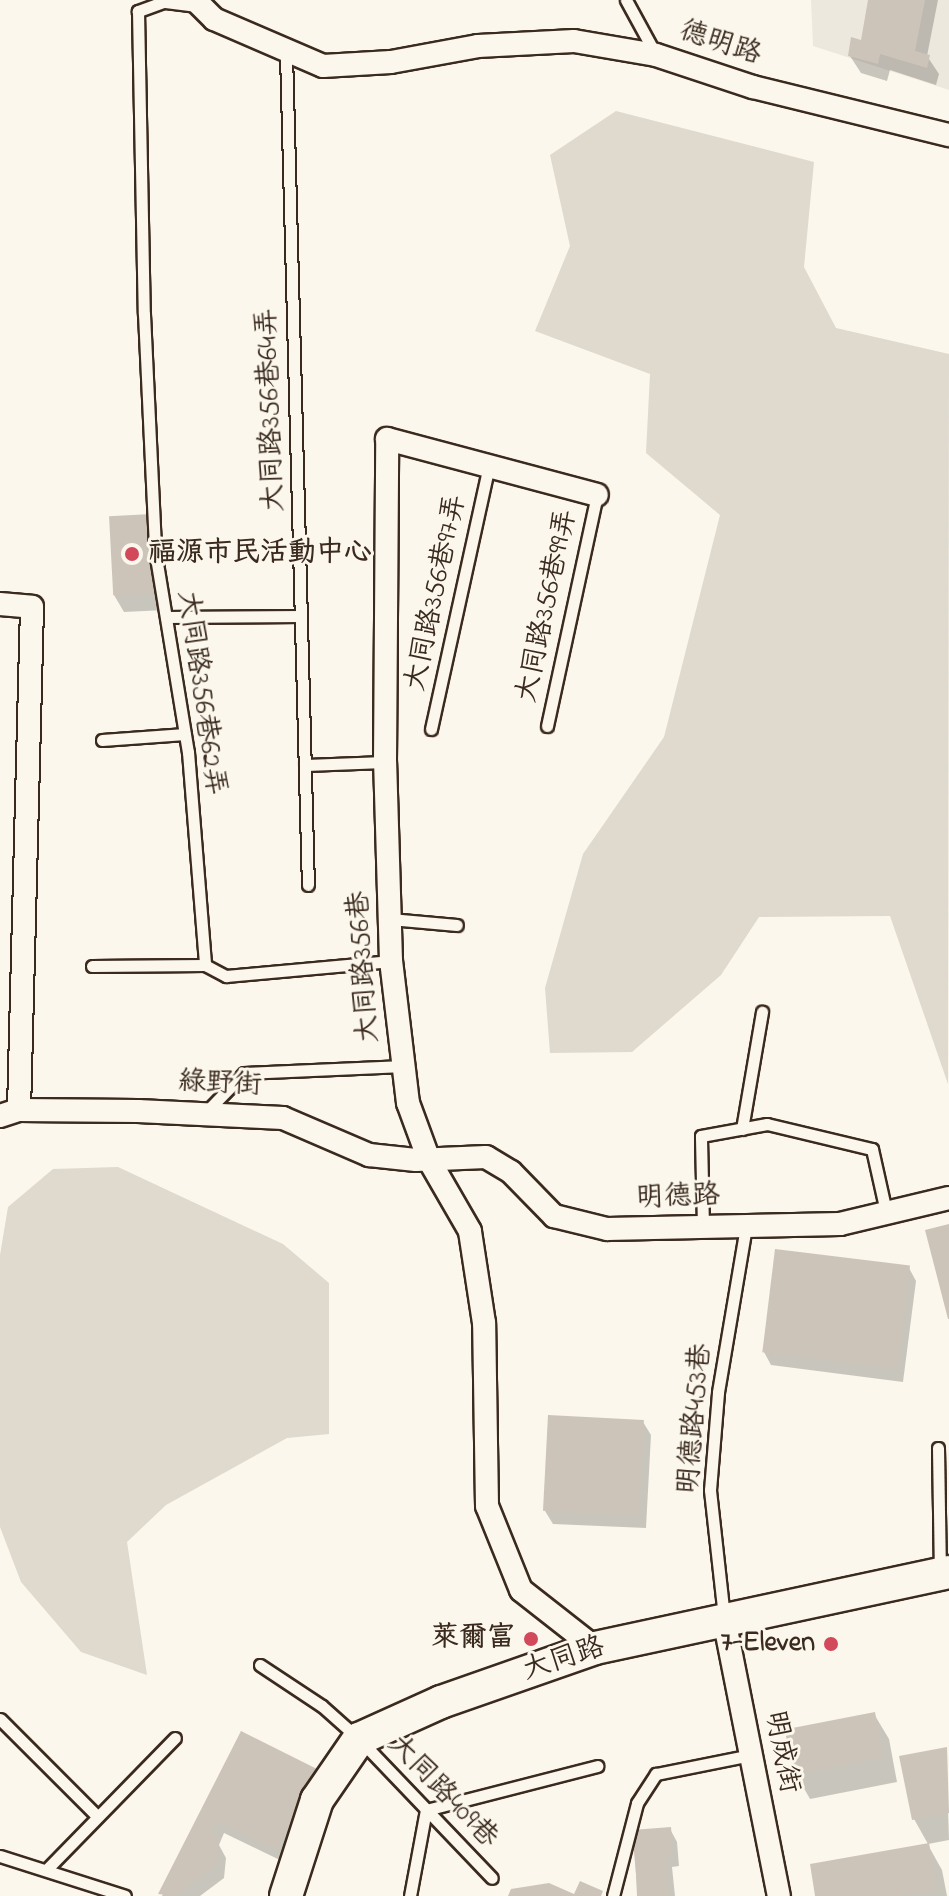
<!DOCTYPE html>
<html>
<head>
<meta charset="utf-8">
<style>
	body { margin:0 }
	#map { position:relative; width:949px; height:1896px; overflow:hidden; background:#fbf7ec; font-family:"Indie Flower","LXGW WenKai TC",sans-serif }
	div>[style] { position:absolute }
	.built>* { inset:0; background:#ede8dd }
	.green>* { inset:0; background:#dfd9ce }
	.shadow>* { inset:0; background:#0003 }
	.building>* { inset:0; background:#ccc4b9; transform-origin:0 0 }
	.roads { filter:drop-shadow(2px 0 #3b2a1e) drop-shadow(-2px 0 #3b2a1e) drop-shadow(0 2px #3b2a1e) drop-shadow(0 -2px #3b2a1e) }
	.lane>* { height:11px; margin:-5.5px; padding:0 5.5px; transform-origin:5.5px; border-radius:5.5px; background:#fbf7ec }
	.street>* { height:22px; margin:-11px; padding:0 11px; transform-origin:11px; border-radius:11px; background:#fbf7ec }
	.secondary>* { height:32px; margin:-16px; padding:0 16px; transform-origin:16px; border-radius:16px; background:#fbf7ec }
	.dots>* { width:22px; height:22px; translate:-50% -50%; box-sizing:border-box; border:4px solid #fbf7ec; border-radius:50% }
	span { translate:-50% -50%; white-space:nowrap; text-align:center; line-height:1.15; -webkit-text-stroke:6px #fbf7ec; paint-order:stroke }
	.street-label { font-size:28px; color:#3b2a1e }
	.poi-label { font-size:28px; color:#3b2a1e; font-weight:700 }
	.left { translate:0 -50%; text-align:left }
	.right { translate:-100% -50%; text-align:right }
</style>
</head>
<body>
<div id="map">
	<div class="built">
		<i style="clip-path:polygon(811px 0,949px 0,949px 90px,813px 46px)"></i>
	</div>
	<div class="green">
		<i style="clip-path:polygon(616px 111px,814px 162px,804px 267px,836px 328px,949px 354px,948px 1084px,890px 916px,759px 917px,721px 975px,632px 1052px,550px 1053px,545px 988px,583px 854px,664px 737px,720px 515px,646px 453px,650px 374px,535px 331px,570px 246px,550px 155px)"></i>
		<i style="clip-path:polygon(118px 1167px,283px 1244px,329px 1283px,329px 1434px,287px 1438px,166px 1505px,127px 1542px,147px 1675px,81px 1652px,21px 1582px,0 1527px,0 1255px,8px 1207px,53px 1169px)"></i>
	</div>
	<div class="shadow">
		<i style="clip-path:polygon(870px 0,938px 0,927px 56px,939px 74px,936px 85px,890px 70px,887px 81px,861px 73px,850px 56px,863px 42px)"></i>
		<i style="clip-path:polygon(151px 516px,161px 533px,165px 610px,124px 612px,114px 595px)"></i>
		<i style="clip-path:polygon(909px 1268px,916px 1281px,903px 1382px,771px 1365px,764px 1352px)"></i>
		<i style="clip-path:polygon(643px 1422px,651px 1435px,646px 1528px,553px 1524px,545px 1511px)"></i>
		<i style="clip-path:polygon(874px 1714px,889px 1739px,897px 1782px,810px 1799px,796px 1774px)"></i>
		<i style="clip-path:polygon(241px 1734px,316px 1771px,324px 1784px,284px 1862px,224px 1833px,219px 1845px,226px 1858px,224px 1878px,200px 1896px,162px 1896px)"></i>
		<i style="clip-path:polygon(946px 1749px,949px 1840px,928px 1844px,914px 1819px)"></i>
		<i style="clip-path:polygon(670px 1829px,677px 1842px,679px 1866px,672px 1867px,675px 1896px,637px 1896px,634px 1832px)"></i>
		<i style="clip-path:polygon(928px 1845px,942px 1870px,947px 1896px,817px 1896px)"></i>
	</div>
	<div class="building">
		<i style="clip-path:polygon(868px 0,925px 0,915px 51px,930px 55px,927px 68px,880px 54px,878px 64px,848px 56px,851px 37px,861px 40px)"></i>
		<i style="left:152px;top:514px;width:79px;height:43px;rotate:87deg"></i>
		<i style="clip-path:polygon(949px 1224px,949px 1319px,948px 1319px,925px 1230px)"></i>
		<i style="left:775px;top:1249px;width:136px;height:104px;rotate:7deg"></i>
		<i style="left:548px;top:1415px;width:96px;height:96px;rotate:3deg"></i>
		<i style="left:875px;top:1712px;width:46px;height:92px;rotate:79deg"></i>
		<i style="clip-path:polygon(241px 1731px,317px 1769px,277px 1850px,217px 1821px,212px 1830px,219px 1843px,217px 1864px,175px 1896px,158px 1894px)"></i>
		<i style="clip-path:polygon(947px 1747px,949px 1813px,912px 1820px,899px 1756px)"></i>
		<i style="clip-path:polygon(671px 1827px,673px 1854px,666px 1854px,669px 1896px,638px 1896px,632px 1830px)"></i>
		<i style="clip-path:polygon(929px 1843px,937px 1889px,896px 1896px,815px 1896px,810px 1864px)"></i>
		<i style="clip-path:polygon(580px 1881px,603px 1891px,601px 1896px,508px 1896px,511px 1889px,549px 1883px,574px 1894px)"></i>
	</div>
	<div class="roads">
		<div class="lane">
			<i style="left:626px;top:0;width:63px;rotate:61.4deg"></i>
			<i style="left:197px;top:6px;width:34px;rotate:-173deg"></i>
			<i style="left:163px;top:2px;width:27px;rotate:160deg"></i>
			<i style="left:138px;top:11px;width:303px;rotate:88.9deg"></i>
			<i style="left:144px;top:314px;width:237px;rotate:87.3deg"></i>
			<i style="left:155px;top:551px;width:204px;rotate:80.7deg"></i>
			<i style="left:188px;top:752px;width:214px;rotate:85.4deg"></i>
			<i style="left:205px;top:965px;width:24px;rotate:28deg"></i>
			<i style="left:226px;top:976px;width:166px;rotate:-5.2deg"></i>
			<i style="left:286px;top:53px;width:832px;rotate:88.49deg"></i>
			<i style="left:166px;top:617px;width:135px;rotate:-0.4deg"></i>
			<i style="left:547px;top:726px;width:236px;rotate:-77.8deg"></i>
			<i style="left:431px;top:729px;width:269px;rotate:-77.6deg"></i>
			<i style="left:102px;top:740px;width:83px;rotate:-4.1deg"></i>
			<i style="left:305px;top:765px;width:80px;rotate:-2.1deg"></i>
			<i style="left:390px;top:919px;width:67px;rotate:5.1deg"></i>
			<i style="left:92px;top:966px;width:113px;rotate:-0.5deg"></i>
			<i style="left:205px;top:1113px;width:56px;rotate:-45.7deg"></i>
			<i style="left:244px;top:1073px;width:160px;rotate:-2.5deg"></i>
			<i style="left:742px;top:1129px;width:119px;rotate:-80.3deg"></i>
			<i style="left:703px;top:1226px;width:90px;rotate:-91.3deg"></i>
			<i style="left:701px;top:1136px;width:67px;rotate:-10.3deg"></i>
			<i style="left:767px;top:1124px;width:108px;rotate:13.4deg"></i>
			<i style="left:872px;top:1149px;width:69px;rotate:77.4deg"></i>
			<i style="left:938px;top:1448px;width:124px;rotate:89.1deg"></i>
			<i style="left:724px;top:1617px;width:128px;rotate:-96.3deg"></i>
			<i style="left:710px;top:1490px;width:98px;rotate:-85.3deg"></i>
			<i style="left:718px;top:1392px;width:168px;rotate:-80.4deg"></i>
			<i style="left:260px;top:1665px;width:74px;rotate:33.5deg"></i>
			<i style="left:322px;top:1706px;width:50px;rotate:41.7deg"></i>
			<i style="left:359px;top:1739px;width:192px;rotate:46.3deg"></i>
			<i style="left:0;top:1719px;width:137px;rotate:45deg"></i>
			<i style="left:0;top:1856px;width:131px;rotate:17.7deg"></i>
			<i style="left:47px;top:1869px;width:183px;rotate:-45.7deg"></i>
			<i style="left:410px;top:1896px;width:87px;rotate:-79.5deg"></i>
			<i style="left:426px;top:1810px;width:177px;rotate:-14.4deg"></i>
			<i style="left:613px;top:1896px;width:96px;rotate:-75.5deg"></i>
			<i style="left:637px;top:1803px;width:35px;rotate:-57deg"></i>
			<i style="left:656px;top:1774px;width:97px;rotate:-11.3deg"></i>
		</div>
		<div class="street">
			<i style="left:195px;top:0;width:27px;rotate:45deg"></i>
			<i style="left:214px;top:19px;width:119px;rotate:23.3deg"></i>
			<i style="left:323px;top:66px;width:68px;rotate:-3.4deg"></i>
			<i style="left:391px;top:62px;width:88px;rotate:-10.4deg"></i>
			<i style="left:478px;top:46px;width:96px;rotate:-3deg"></i>
			<i style="left:574px;top:41px;width:83px;rotate:9.7deg"></i>
			<i style="left:656px;top:55px;width:102px;rotate:18.3deg"></i>
			<i style="left:753px;top:87px;width:202px;rotate:13.8deg"></i>
			<i style="left:0;top:604px;width:32px;rotate:5deg"></i>
			<i style="left:32px;top:607px;width:503px;rotate:91.48deg"></i>
			<i style="left:0;top:1116px;width:20px;rotate:-18deg"></i>
			<i style="left:19px;top:1110px;width:119px;rotate:0.5deg"></i>
			<i style="left:138px;top:1111px;width:145px;rotate:2.8deg"></i>
			<i style="left:283px;top:1118px;width:94px;rotate:23.3deg"></i>
			<i style="left:369px;top:1155px;width:47px;rotate:6.1deg"></i>
			<i style="left:416px;top:1160px;width:70px;rotate:-2.5deg"></i>
			<i style="left:486px;top:1157px;width:29px;rotate:31deg"></i>
			<i style="left:511px;top:1172px;width:62px;rotate:45.7deg"></i>
			<i style="left:554px;top:1216px;width:55px;rotate:13.8deg"></i>
			<i style="left:607px;top:1229px;width:233px;rotate:-1.2deg"></i>
			<i style="left:840px;top:1224px;width:112px;rotate:-13.4deg"></i>
			<i style="left:724px;top:1619px;width:282px;rotate:78.8deg"></i>
			<i style="left:595px;top:1648px;width:94px;rotate:-141.9deg"></i>
			<i style="left:521px;top:1590px;width:91px;rotate:-112deg"></i>
			<i style="left:487px;top:1506px;width:183px;rotate:-90.9deg"></i>
			<i style="left:484px;top:1323px;width:93px;rotate:-98.7deg"></i>
			<i style="left:470px;top:1231px;width:82px;rotate:-120deg"></i>
			<i style="left:429px;top:1160px;width:61px;rotate:-110.2deg"></i>
			<i style="left:408px;top:1103px;width:143px;rotate:-96.8deg"></i>
			<i style="left:391px;top:961px;width:199px;rotate:-91.7deg"></i>
			<i style="left:385px;top:762px;width:323px;rotate:-89.6deg"></i>
			<i style="left:387px;top:439px;width:217px;rotate:14.9deg"></i>
		</div>
		<div class="secondary">
			<i style="left:286px;top:1896px;width:101px;rotate:-72.1deg"></i>
			<i style="left:317px;top:1800px;width:74px;rotate:-55.5deg"></i>
			<i style="left:359px;top:1739px;width:90px;rotate:-24.3deg"></i>
			<i style="left:441px;top:1702px;width:163px;rotate:-19.3deg"></i>
			<i style="left:595px;top:1648px;width:362px;rotate:-12.1deg"></i>
		</div>
	</div>
	<div class="dots">
		<i style="left:132px;top:554px;background:#d1495b"></i>
		<i style="left:531px;top:1639px;background:#d1495b"></i>
		<i style="left:831px;top:1644px;background:#d1495b"></i>
	</div>
	<div class="street-label">
		<span style="left:720px;top:44px;rotate:18deg">德明路</span>
		<span style="left:272px;top:410px;rotate:-92deg">大同路356巷64弄</span>
		<span style="left:437px;top:593px;rotate:-78deg">大同路356巷97弄</span>
		<span style="left:548px;top:606px;rotate:-78deg">大同路356巷99弄</span>
		<span style="left:200px;top:693px;rotate:82deg">大同路356巷62弄</span>
		<span style="left:365px;top:967px;rotate:-94deg">大同路356巷</span>
		<span style="left:220px;top:1085px;rotate:3deg">綠野街</span>
		<span style="left:678px;top:1198px;rotate:-2deg">明德路</span>
		<span style="left:696px;top:1419px;rotate:-85deg">明德路453巷</span>
		<span style="left:564px;top:1660px;rotate:-18deg">大同路</span>
		<span style="left:781px;top:1752px;rotate:79deg">明成街</span>
		<span style="left:442px;top:1792px;rotate:46deg">大同路409巷</span>
	</div>
	<div class="poi-label">
		<span class="left" style="left:148px;top:554px">福源市民活動中心</span>
		<span class="right" style="left:515px;top:1639px">萊爾富</span>
		<span class="right" style="left:815px;top:1644px">7-Eleven</span>
	</div>
</div>
</body>
</html>
